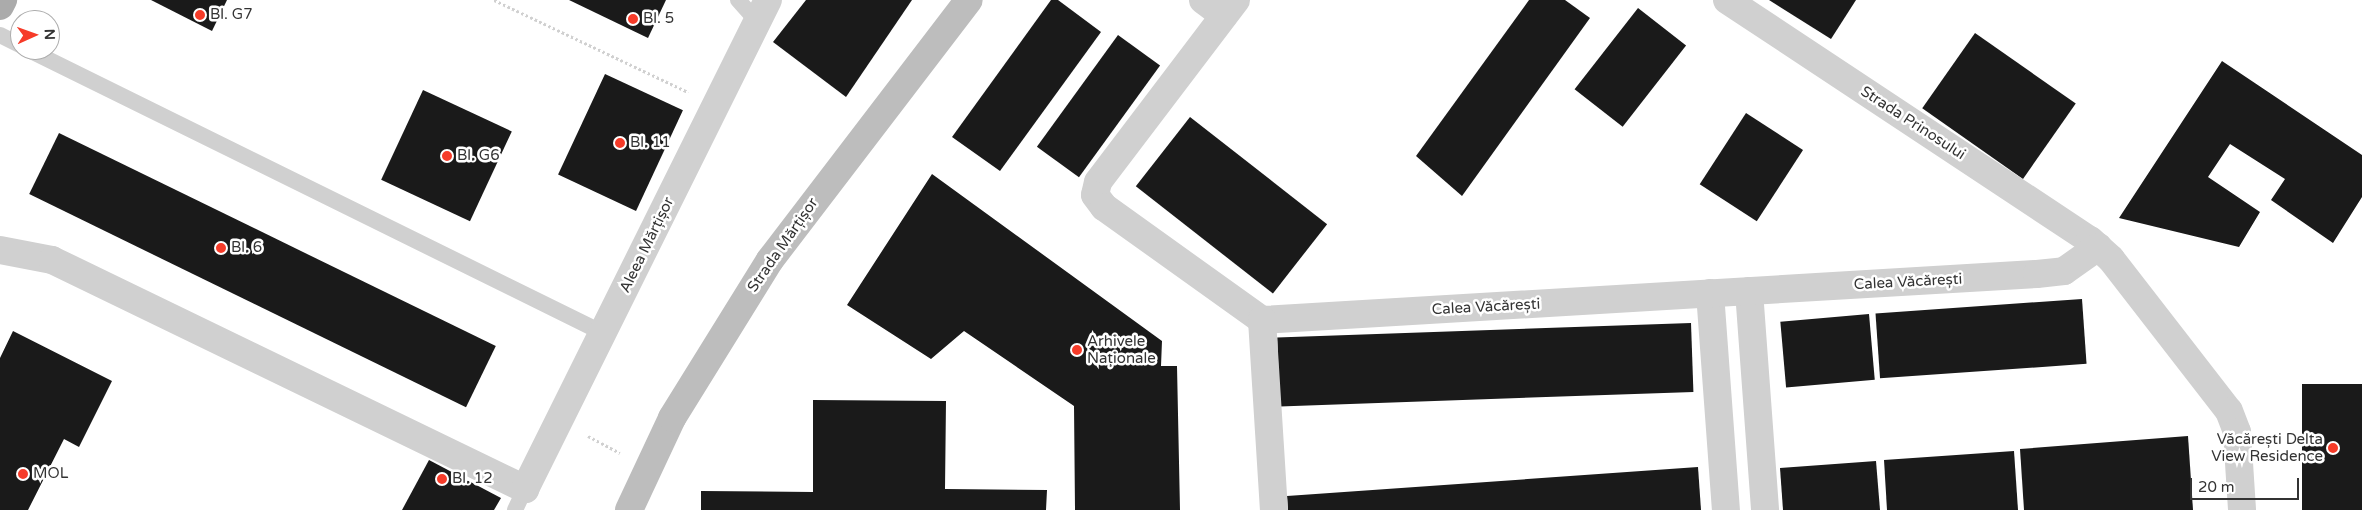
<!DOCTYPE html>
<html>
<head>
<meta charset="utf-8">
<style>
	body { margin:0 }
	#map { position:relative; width:2362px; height:510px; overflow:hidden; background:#fff; font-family:"Varela Round",sans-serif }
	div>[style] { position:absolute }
	.building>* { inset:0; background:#1a1a1a; transform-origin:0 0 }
	.path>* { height:3px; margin-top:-1.5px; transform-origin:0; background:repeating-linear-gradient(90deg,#d0d0d0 0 2.5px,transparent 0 5px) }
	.lane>* { height:16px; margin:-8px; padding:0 8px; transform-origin:8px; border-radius:8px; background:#d0d0d0 }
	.street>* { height:28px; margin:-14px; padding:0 14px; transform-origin:14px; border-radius:14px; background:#d0d0d0 }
	.secondary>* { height:28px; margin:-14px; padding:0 14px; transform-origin:14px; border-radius:14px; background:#bdbdbd }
	.primary>* { height:28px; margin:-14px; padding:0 14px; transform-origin:14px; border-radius:14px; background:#ababab }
	.dots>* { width:14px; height:14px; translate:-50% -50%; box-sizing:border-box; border:2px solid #fff; border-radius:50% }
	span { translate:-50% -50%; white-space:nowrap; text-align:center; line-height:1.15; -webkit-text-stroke:5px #fff; paint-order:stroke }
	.poi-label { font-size:15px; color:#333 }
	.left { translate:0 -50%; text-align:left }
	.right { translate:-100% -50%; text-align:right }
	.street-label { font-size:15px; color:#333 }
	.north { position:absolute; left:10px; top:10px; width:50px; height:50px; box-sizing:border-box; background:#fff; border:1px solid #adadad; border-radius:50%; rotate:88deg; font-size:14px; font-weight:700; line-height:20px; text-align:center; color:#333 }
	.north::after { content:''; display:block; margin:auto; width:18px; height:22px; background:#f63b29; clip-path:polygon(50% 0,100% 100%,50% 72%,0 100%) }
	.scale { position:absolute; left:2190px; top:478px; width:109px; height:22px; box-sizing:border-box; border:2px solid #333; border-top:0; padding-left:6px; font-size:15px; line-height:18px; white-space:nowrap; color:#333; -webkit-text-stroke:4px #fff; paint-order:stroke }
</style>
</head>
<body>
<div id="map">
	<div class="building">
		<i style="clip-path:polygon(151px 0,227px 0,212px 31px)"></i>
		<i style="clip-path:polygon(569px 0,666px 0,648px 38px)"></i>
		<i style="clip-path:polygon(806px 0,912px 0,846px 97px,773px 42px)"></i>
		<i style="clip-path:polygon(1051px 0,1058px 0,1101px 32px,1000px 171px,952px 137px)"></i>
		<i style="clip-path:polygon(1529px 0,1565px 0,1590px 18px,1462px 196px,1416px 156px)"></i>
		<i style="clip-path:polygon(1769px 0,1856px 0,1831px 39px)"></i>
		<i style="left:1638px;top:8px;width:61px;height:103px;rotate:38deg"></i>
		<i style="left:1975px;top:33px;width:123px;height:92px;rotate:35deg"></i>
		<i style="left:1118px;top:35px;width:52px;height:138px;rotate:36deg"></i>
		<i style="clip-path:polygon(2222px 61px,2362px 155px,2362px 197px,2333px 243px,2271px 200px,2285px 179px,2230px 144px,2208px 177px,2260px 212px,2239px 247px,2119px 218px)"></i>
		<i style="left:605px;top:74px;width:86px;height:111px;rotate:25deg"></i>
		<i style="left:423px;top:90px;width:98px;height:99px;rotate:25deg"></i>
		<i style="left:1746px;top:113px;width:68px;height:85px;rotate:33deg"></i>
		<i style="left:1190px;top:117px;width:174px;height:88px;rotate:38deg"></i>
		<i style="left:59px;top:133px;width:486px;height:68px;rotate:26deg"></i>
		<i style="clip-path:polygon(932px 174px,1162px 341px,1161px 366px,1177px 366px,1180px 510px,1075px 510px,1074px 406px,964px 331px,931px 359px,847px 305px)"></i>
		<i style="left:2082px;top:299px;width:65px;height:207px;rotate:86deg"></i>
		<i style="left:1869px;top:314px;width:66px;height:89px;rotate:85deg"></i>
		<i style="left:1691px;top:323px;width:69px;height:414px;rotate:88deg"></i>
		<i style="clip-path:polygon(13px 331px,112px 381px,79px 447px,64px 439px,28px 510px,0 510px,0 358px)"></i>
		<i style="left:2362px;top:384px;width:126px;height:60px;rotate:90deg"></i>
		<i style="clip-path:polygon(813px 400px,946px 401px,945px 489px,1047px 490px,1046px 510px,701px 510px,701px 491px,813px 492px)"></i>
		<i style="clip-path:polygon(2188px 436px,2193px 510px,2024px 510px,2020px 449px)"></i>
		<i style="clip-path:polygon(2014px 451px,2018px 510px,1887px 510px,1884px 460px)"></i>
		<i style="clip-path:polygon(429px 460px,501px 498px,494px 510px,402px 510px)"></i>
		<i style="clip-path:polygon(1876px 461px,1880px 510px,1783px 510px,1780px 468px)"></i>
		<i style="clip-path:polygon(1698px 467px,1701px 510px,1288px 510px,1287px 496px)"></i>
	</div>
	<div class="path">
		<i style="left:494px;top:0;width:215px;rotate:25.4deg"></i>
		<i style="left:588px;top:436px;width:36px;rotate:28deg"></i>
	</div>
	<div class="lane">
		<i style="left:738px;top:0;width:28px;rotate:48deg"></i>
		<i style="left:0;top:35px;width:22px;rotate:27deg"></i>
		<i style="left:29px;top:50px;width:640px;rotate:26.24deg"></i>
		<i style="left:515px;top:510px;width:23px;rotate:-65deg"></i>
	</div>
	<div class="street">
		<i style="left:1203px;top:0;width:26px;rotate:37deg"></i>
		<i style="left:1236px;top:0;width:228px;rotate:127.2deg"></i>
		<i style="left:1098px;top:182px;width:13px;rotate:103deg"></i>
		<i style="left:1095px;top:195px;width:15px;rotate:53deg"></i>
		<i style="left:1104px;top:207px;width:194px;rotate:35.6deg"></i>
		<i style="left:1727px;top:0;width:435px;rotate:33.5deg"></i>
		<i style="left:2090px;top:240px;width:28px;rotate:42deg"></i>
		<i style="left:2111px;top:259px;width:192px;rotate:52.2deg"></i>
		<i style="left:2229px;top:411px;width:22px;rotate:69deg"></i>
		<i style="left:2237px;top:432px;width:78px;rotate:86.3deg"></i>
		<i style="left:0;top:250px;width:53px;rotate:10.9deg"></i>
		<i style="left:52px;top:260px;width:526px;rotate:25.83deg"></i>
		<i style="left:525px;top:489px;width:546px;rotate:-63.58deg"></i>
		<i style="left:1749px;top:291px;width:220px;rotate:85.8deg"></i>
		<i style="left:1710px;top:293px;width:218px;rotate:85.8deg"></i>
		<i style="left:1262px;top:320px;width:776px;rotate:-3.4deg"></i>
		<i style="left:2037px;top:274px;width:27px;rotate:-6deg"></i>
		<i style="left:2064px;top:271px;width:42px;rotate:-35.2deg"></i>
		<i style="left:1262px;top:320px;width:190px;rotate:86.4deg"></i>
	</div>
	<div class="secondary">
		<i style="left:629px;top:510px;width:102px;rotate:-64.9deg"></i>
		<i style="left:672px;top:418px;width:186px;rotate:-58.2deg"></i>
		<i style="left:770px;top:260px;width:327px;rotate:-52.6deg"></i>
	</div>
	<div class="primary">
		<i style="left:0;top:6px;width:7px;rotate:-63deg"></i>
	</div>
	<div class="dots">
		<i style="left:200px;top:15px;background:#f63b29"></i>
		<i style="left:633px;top:19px;background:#f63b29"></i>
		<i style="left:620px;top:143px;background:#f63b29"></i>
		<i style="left:447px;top:156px;background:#f63b29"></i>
		<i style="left:221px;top:248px;background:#f63b29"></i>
		<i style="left:1077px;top:350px;background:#f63b29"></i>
		<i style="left:2333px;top:448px;background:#f63b29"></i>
		<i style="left:23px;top:474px;background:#f63b29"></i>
		<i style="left:442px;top:479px;background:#f63b29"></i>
	</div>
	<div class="poi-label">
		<span class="left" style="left:210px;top:15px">Bl. G7</span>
		<span class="left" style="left:643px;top:19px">Bl. 5</span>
		<span class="left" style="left:630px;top:143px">Bl. 11</span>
		<span class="left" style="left:457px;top:156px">Bl. G6</span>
		<span class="left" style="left:231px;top:248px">Bl. 6</span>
		<span class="left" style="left:1087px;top:350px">Arhivele<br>Naționale</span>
		<span class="right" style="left:2323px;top:448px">Văcărești Delta<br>View Residence</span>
		<span class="left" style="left:33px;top:474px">MOL</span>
		<span class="left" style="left:452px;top:479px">Bl. 12</span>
	</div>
	<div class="street-label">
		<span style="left:1913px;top:123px;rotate:33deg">Strada Prinosului</span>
		<span style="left:647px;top:245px;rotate:-64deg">Aleea Mărțișor</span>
		<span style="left:783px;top:245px;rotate:-55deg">Strada Mărțișor</span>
		<span style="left:1908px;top:282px;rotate:-3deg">Calea Văcărești</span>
		<span style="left:1486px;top:307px;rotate:-3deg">Calea Văcărești</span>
	</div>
	<div class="north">N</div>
	<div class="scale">20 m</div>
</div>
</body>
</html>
